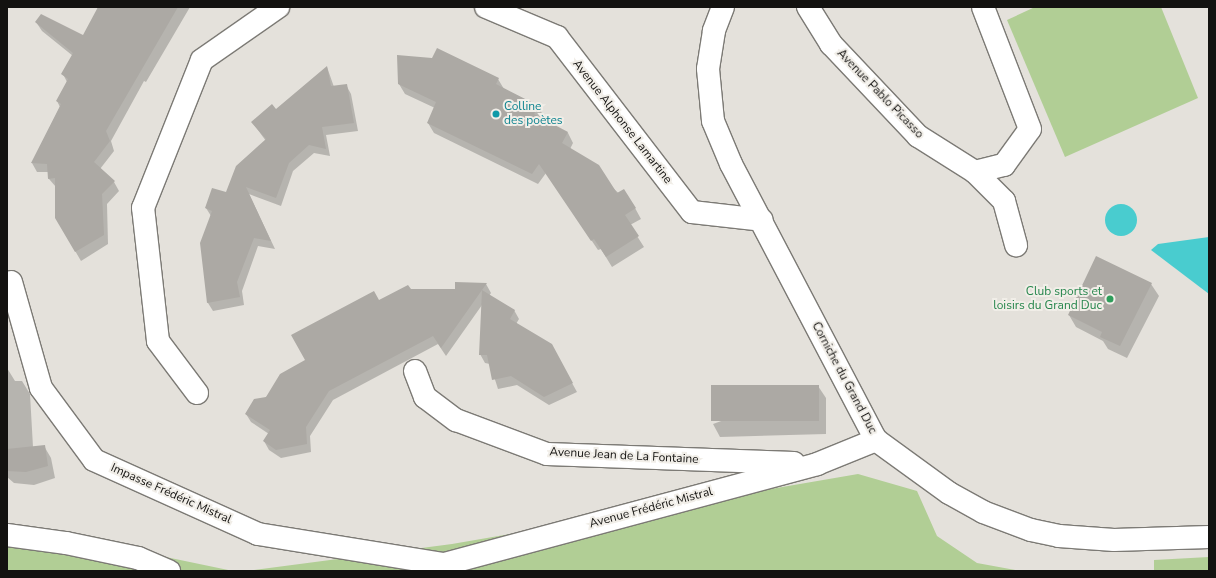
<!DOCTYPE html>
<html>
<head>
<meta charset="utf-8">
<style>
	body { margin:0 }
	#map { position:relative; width:1216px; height:578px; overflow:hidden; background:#e4e1db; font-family:"Nunito Sans",sans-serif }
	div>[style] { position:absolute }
	.green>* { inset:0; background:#b1ce95 }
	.water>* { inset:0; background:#49cccf }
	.round { border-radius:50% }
	.shadow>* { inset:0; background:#0003 }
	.building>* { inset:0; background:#aca9a4; transform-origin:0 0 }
	.roads { filter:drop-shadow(1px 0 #7c7a75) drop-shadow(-1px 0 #7c7a75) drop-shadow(0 1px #7c7a75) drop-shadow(0 -1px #7c7a75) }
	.minor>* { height:22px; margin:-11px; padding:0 11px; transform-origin:11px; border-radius:11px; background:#fff }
	.dots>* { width:11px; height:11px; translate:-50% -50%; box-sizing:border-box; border:2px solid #f1eee8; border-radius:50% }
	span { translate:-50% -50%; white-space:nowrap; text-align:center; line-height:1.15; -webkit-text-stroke:4px #f1eee8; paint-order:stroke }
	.street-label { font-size:12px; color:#131210 }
	.culture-label { font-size:12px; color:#0d838f }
	.left { translate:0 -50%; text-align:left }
	.leisure-label { font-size:12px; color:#27864d }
	.right { translate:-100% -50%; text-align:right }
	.frame { position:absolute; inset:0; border:8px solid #131210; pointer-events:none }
</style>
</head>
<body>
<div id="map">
	<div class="green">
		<i style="clip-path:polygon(1035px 7px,1161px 7px,1198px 98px,1065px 157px,1007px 20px)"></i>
		<i style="clip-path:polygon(858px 474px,917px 491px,937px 536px,977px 563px,1021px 571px,246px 571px,452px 544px)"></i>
		<i style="clip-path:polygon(7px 524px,233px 571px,7px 571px)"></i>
		<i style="clip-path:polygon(1209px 557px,1209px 571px,1154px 571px,1154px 560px)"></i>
	</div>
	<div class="water">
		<i class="round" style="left:1105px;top:204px;width:32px;height:32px"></i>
		<i style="clip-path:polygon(1209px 237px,1209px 294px,1151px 250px,1158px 244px)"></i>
	</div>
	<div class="shadow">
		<i style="clip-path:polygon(99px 7px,190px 7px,146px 82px,144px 81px,111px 141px,114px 151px,100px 169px,114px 182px,119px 191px,107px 204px,108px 244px,81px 261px,56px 218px,56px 187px,49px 179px,49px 172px,37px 172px,32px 163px,60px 107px,57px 101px,67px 82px,63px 74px,73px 56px,42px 31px,36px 22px,84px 37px)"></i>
		<i style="clip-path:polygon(327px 67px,334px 87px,346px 85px,351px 94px,358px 131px,326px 135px,330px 156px,314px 153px,293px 171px,281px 206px,249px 194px,275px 249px,258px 246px,242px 291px,244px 305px,213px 311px,208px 303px,211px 216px,206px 208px,226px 193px,266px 141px,252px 122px,276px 110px)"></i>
		<i style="clip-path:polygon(498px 79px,504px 89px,538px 106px,544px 117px,542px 120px,568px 133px,573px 143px,570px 149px,635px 208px,641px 219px,630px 225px,644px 247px,612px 267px,601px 249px,598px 250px,546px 173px,538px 184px,434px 133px,428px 123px,435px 108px,405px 94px,399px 84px)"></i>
		<i style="clip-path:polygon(456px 283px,486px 284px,491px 293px,489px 296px,514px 310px,519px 319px,516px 324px,556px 354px,577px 392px,549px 405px,517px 385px,498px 389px,490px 364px,485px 363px,480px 354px,482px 305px,446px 356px,438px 344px,333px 400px,310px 436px,311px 452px,281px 458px,269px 450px,264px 441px,269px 434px,251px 422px,246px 414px,379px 301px,410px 290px,456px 290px)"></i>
		<i style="clip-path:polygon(1151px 284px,1159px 296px,1127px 358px,1108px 349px,1103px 341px,1076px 327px,1069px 315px)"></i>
		<i style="clip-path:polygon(7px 368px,15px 381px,22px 381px,30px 394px,33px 447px,44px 446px,51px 458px,55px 478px,34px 485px,14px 483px,7px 477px)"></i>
		<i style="clip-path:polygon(818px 386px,826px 398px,826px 434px,720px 437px,713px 424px)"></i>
	</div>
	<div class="building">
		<i style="clip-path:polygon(98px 7px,178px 7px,106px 131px,110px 141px,94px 162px,115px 181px,102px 194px,104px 235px,75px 252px,55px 218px,55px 178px,48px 179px,47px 164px,31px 163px,61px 104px,56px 101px,68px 79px,61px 74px,73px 53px,35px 22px,41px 14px,83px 35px)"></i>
		<i style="clip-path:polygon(437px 48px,499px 78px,496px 84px,539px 106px,534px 114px,568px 132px,562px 143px,599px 165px,617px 193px,624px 189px,636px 208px,625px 215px,639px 236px,606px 257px,594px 239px,591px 241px,539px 164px,532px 174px,427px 123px,436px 102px,398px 84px,397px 55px,432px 58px)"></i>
		<i style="clip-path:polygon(327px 66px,331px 86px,347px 84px,354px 123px,322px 127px,326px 149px,309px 145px,289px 163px,276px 198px,246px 187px,271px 241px,254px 238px,237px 282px,240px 297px,207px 303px,200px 243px,212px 211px,205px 208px,212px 188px,226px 192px,236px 166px,266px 139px,251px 122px,272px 104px,276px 109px)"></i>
		<i style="clip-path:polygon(1096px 256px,1152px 283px,1120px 346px,1100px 337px,1102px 332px,1068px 315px)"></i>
		<i style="clip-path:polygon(455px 282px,487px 283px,482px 290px,515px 310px,510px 319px,552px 344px,573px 383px,544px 397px,511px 376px,492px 380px,487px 355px,479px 355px,482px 290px,441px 348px,433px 336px,329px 391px,306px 427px,307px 444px,276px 450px,263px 441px,270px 430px,245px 414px,254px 399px,266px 397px,280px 374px,305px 360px,291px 335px,374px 291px,379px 300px,408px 285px,411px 289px,455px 289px)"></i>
		<i style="left:819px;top:385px;width:36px;height:108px;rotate:90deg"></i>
		<i style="clip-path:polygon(45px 445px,48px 466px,26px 472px,7px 471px,7px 449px)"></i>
	</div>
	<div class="roads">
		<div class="minor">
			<i style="left:486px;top:7px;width:77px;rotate:22.9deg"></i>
			<i style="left:557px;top:37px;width:221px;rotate:52.4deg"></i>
			<i style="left:692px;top:212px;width:70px;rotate:6.5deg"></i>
			<i style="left:723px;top:7px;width:26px;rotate:111deg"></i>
			<i style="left:714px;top:31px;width:38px;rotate:99deg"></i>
			<i style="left:708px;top:69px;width:52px;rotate:84.5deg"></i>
			<i style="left:713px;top:121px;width:47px;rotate:67.3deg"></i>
			<i style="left:731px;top:164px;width:312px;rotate:62.3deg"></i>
			<i style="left:876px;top:440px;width:90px;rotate:36deg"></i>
			<i style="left:949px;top:493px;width:39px;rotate:29deg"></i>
			<i style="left:983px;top:512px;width:51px;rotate:20.6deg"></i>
			<i style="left:1031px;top:530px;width:29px;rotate:12deg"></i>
			<i style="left:1059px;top:536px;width:55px;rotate:4.2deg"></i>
			<i style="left:1114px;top:540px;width:95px;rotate:-1.8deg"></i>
			<i style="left:808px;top:7px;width:44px;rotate:58.1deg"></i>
			<i style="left:831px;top:44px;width:127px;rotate:46.6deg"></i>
			<i style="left:918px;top:136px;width:67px;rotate:32.3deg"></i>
			<i style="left:975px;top:172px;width:30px;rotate:-14deg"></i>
			<i style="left:1004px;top:165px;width:44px;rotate:-54.2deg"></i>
			<i style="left:1030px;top:129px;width:131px;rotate:-111.1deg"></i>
			<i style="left:975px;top:172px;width:41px;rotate:45deg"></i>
			<i style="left:1004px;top:201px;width:46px;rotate:74.7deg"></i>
			<i style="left:11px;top:282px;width:110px;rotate:74.2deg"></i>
			<i style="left:41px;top:388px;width:89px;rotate:53.6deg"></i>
			<i style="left:94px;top:460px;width:180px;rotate:24.3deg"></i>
			<i style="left:258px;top:534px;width:188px;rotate:9.2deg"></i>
			<i style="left:415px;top:371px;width:28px;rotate:69deg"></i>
			<i style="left:425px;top:397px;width:39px;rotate:37deg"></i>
			<i style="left:456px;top:420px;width:97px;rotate:20.5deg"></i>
			<i style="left:547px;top:454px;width:247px;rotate:2.1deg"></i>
			<i style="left:197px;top:393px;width:65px;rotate:-126.9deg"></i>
			<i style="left:158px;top:341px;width:134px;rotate:-96.4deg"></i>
			<i style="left:143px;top:208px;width:159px;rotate:-68.3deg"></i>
			<i style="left:202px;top:60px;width:93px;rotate:-34.9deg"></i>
			<i style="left:7px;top:535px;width:60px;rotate:7.7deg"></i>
			<i style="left:66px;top:543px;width:74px;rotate:11.8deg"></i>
			<i style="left:138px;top:558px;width:34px;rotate:23deg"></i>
			<i style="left:430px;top:568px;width:401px;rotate:-15deg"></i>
			<i style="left:817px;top:464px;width:64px;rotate:-22.1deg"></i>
		</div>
	</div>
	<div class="dots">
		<i style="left:496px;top:114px;background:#0f9aa8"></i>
		<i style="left:1110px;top:299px;background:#2e9e5b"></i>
	</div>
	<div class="street-label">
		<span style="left:880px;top:94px;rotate:46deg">Avenue Pablo Picasso</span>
		<span style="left:622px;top:122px;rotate:52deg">Avenue Alphonse Lamartine</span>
		<span style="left:844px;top:378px;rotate:62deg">Corniche du Grand Duc</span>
		<span style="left:624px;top:456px;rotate:3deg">Avenue Jean de La Fontaine</span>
		<span style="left:171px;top:494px;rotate:24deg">Impasse Frédéric Mistral</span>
		<span style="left:651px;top:508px;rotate:-15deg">Avenue Frédéric Mistral</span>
	</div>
	<div class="culture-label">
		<span class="left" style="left:504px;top:114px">Colline<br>des poètes</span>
	</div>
	<div class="leisure-label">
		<span class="right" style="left:1102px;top:299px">Club sports et<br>loisirs du Grand Duc</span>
	</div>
	<div class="frame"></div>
</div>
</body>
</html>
